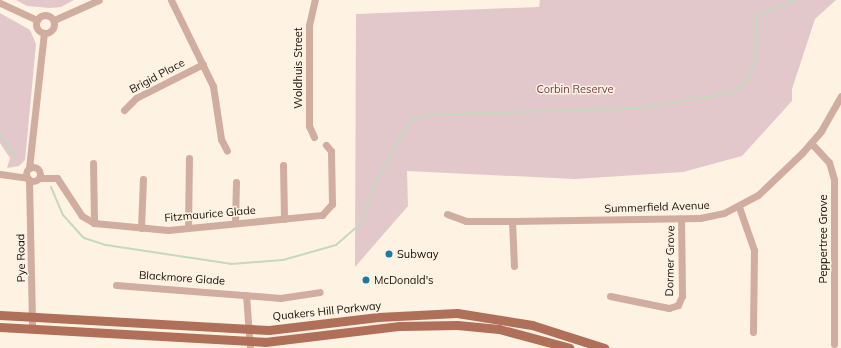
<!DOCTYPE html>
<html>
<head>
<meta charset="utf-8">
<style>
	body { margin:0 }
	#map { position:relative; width:841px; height:348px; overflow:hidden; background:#fef2e3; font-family:Mulish,sans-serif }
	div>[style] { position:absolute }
	.green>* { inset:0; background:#e2c7cb }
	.stream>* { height:2px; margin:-1px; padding:0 1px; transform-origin:1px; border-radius:1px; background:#c4d9bd }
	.minor>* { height:7px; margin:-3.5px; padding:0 3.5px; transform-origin:3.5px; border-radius:3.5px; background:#d1ad9f }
	.minor>.ring { margin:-3.5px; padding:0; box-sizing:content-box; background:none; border:7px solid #d1ad9f; border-radius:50% }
	.major>* { height:9px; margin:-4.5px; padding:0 4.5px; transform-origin:4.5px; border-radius:4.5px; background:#af6f58 }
	.dots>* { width:11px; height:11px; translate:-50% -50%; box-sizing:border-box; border:2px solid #fef2e3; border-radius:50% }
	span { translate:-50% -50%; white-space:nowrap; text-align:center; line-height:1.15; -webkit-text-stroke:3px #fef2e3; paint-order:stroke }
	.street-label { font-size:11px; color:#15100a }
	.park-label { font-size:11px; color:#713d47 }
	.poi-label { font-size:11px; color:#15100a }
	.left { translate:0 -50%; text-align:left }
</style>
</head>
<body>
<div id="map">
	<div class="green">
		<i style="clip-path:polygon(16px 0,74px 0,61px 7px,50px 8px,27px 6px)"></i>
		<i style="clip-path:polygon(540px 0,836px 0,815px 19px,792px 89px,792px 101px,742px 156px,683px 172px,575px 179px,407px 171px,408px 206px,355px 267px,356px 14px,539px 7px)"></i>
		<i style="clip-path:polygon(0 13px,30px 30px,36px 44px,25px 160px,19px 166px,7px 168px,10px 158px,0 143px)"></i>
	</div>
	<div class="stream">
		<i style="left:0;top:135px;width:26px;rotate:53deg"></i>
		<i style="left:51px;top:187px;width:30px;rotate:67deg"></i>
		<i style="left:63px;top:215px;width:31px;rotate:48deg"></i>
		<i style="left:84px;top:238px;width:23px;rotate:18deg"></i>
		<i style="left:106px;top:245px;width:126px;rotate:8.6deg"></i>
		<i style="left:231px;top:264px;width:52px;rotate:-4.4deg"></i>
		<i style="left:283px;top:260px;width:55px;rotate:-15.8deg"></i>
		<i style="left:336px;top:245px;width:33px;rotate:-41deg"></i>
		<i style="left:361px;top:223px;width:41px;rotate:-70.3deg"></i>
		<i style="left:375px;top:184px;width:71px;rotate:-61.3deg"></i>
		<i style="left:409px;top:122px;width:19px;rotate:-21deg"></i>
		<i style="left:427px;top:115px;width:211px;rotate:-1.9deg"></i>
		<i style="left:638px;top:108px;width:94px;rotate:-9.2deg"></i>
		<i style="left:731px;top:93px;width:15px;rotate:-32deg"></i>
		<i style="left:744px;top:85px;width:25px;rotate:-63deg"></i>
		<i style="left:755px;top:63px;width:47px;rotate:-87.6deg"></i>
		<i style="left:757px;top:16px;width:41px;rotate:-22.8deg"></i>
	</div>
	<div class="minor">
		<i style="left:171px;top:0;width:96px;rotate:64deg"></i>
		<i style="left:213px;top:86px;width:54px;rotate:81.4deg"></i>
		<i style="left:221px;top:139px;width:13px;rotate:63deg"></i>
		<i style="left:0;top:3px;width:41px;rotate:24.7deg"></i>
		<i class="ring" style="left:36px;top:15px;width:11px;height:11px"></i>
		<i style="left:54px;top:20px;width:49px;rotate:-24deg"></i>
		<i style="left:124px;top:110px;width:17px;rotate:-45deg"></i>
		<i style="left:136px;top:98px;width:75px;rotate:-26.9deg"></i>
		<i style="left:314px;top:137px;width:12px;rotate:-114deg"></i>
		<i style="left:309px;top:126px;width:101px;rotate:-90deg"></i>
		<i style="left:309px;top:25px;width:26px;rotate:-77deg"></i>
		<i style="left:811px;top:143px;width:26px;rotate:47deg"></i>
		<i style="left:829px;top:162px;width:18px;rotate:74deg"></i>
		<i style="left:834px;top:179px;width:165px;rotate:90deg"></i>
		<i style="left:93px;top:163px;width:60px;rotate:89deg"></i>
		<i style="left:283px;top:165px;width:54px;rotate:88.9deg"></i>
		<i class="ring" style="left:26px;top:167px;width:7px;height:7px"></i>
		<i style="left:29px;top:168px;width:136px;rotate:-83.7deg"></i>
		<i style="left:0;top:174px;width:28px;rotate:8deg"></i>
		<i style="left:39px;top:178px;width:18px"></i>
		<i style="left:57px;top:178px;width:45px;rotate:56.7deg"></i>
		<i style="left:82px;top:216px;width:14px;rotate:30deg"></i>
		<i style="left:94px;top:223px;width:74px;rotate:5.4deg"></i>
		<i style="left:168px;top:230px;width:155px;rotate:-5.6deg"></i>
		<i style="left:322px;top:215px;width:15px;rotate:-48deg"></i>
		<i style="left:332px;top:204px;width:53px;rotate:-91.1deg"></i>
		<i style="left:331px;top:151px;width:8px;rotate:-130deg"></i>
		<i style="left:29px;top:180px;width:149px;rotate:88.8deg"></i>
		<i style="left:739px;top:207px;width:46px;rotate:70.8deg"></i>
		<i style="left:754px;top:250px;width:82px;rotate:90.7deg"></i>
		<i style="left:447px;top:214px;width:20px;rotate:20deg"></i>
		<i style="left:466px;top:221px;width:46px"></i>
		<i style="left:512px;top:221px;width:188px;rotate:-0.9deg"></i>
		<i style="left:700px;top:218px;width:25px;rotate:-12deg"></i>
		<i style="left:724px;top:213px;width:38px;rotate:-28deg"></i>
		<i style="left:758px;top:195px;width:61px;rotate:-43.7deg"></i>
		<i style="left:802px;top:153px;width:29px;rotate:-49deg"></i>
		<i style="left:821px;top:131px;width:40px;rotate:-60.3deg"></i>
		<i style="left:512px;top:221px;width:45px;rotate:87.5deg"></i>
		<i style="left:235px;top:223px;width:41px;rotate:-88.6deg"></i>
		<i style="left:141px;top:228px;width:49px;rotate:-87.7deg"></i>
		<i style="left:188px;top:228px;width:70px;rotate:-89.2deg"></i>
		<i style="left:116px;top:285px;width:165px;rotate:4.5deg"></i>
		<i style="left:280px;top:298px;width:40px;rotate:-8.5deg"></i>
		<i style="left:246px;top:295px;width:53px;rotate:85.7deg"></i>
		<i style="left:610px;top:296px;width:60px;rotate:11.5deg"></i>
		<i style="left:669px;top:308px;width:9px;rotate:-18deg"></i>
		<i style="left:678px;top:305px;width:10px;rotate:-66deg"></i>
		<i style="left:682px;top:296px;width:77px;rotate:-90.7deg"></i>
	</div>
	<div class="major">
		<i style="left:0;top:315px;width:269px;rotate:3.2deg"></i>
		<i style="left:269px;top:330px;width:110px;rotate:-6.8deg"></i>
		<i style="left:378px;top:317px;width:79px;rotate:-2.9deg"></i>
		<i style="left:457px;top:313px;width:76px;rotate:9.1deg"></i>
		<i style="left:532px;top:325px;width:76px;rotate:17.7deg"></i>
		<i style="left:0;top:327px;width:265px;rotate:3.2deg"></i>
		<i style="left:265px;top:342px;width:136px;rotate:-6.8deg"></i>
		<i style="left:400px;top:326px;width:57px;rotate:-1deg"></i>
		<i style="left:457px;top:325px;width:42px;rotate:5.4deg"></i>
		<i style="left:499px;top:329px;width:73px;rotate:15deg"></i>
	</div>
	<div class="dots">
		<i style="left:389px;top:254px;background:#197aa6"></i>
		<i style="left:366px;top:280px;background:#197aa6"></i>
	</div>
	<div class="street-label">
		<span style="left:298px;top:68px;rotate:-90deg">Woldhuis Street</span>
		<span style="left:157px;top:76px;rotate:-28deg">Brigid Place</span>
		<span style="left:657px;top:207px;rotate:-2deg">Summerfield Avenue</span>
		<span style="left:210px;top:214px;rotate:-5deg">Fitzmaurice Glade</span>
		<span style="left:823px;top:239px;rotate:-90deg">Peppertree Grove</span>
		<span style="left:21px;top:258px;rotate:-91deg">Pye Road</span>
		<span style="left:670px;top:261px;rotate:-89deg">Dormer Grove</span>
		<span style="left:182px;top:278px;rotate:4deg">Blackmore Glade</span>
		<span style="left:327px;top:311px;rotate:-6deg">Quakers Hill Parkway</span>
	</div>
	<div class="park-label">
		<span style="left:575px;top:89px">Corbin Reserve</span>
	</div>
	<div class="poi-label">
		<span class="left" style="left:397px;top:254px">Subway</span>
		<span class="left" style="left:374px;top:280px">McDonald's</span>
	</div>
</div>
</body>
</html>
